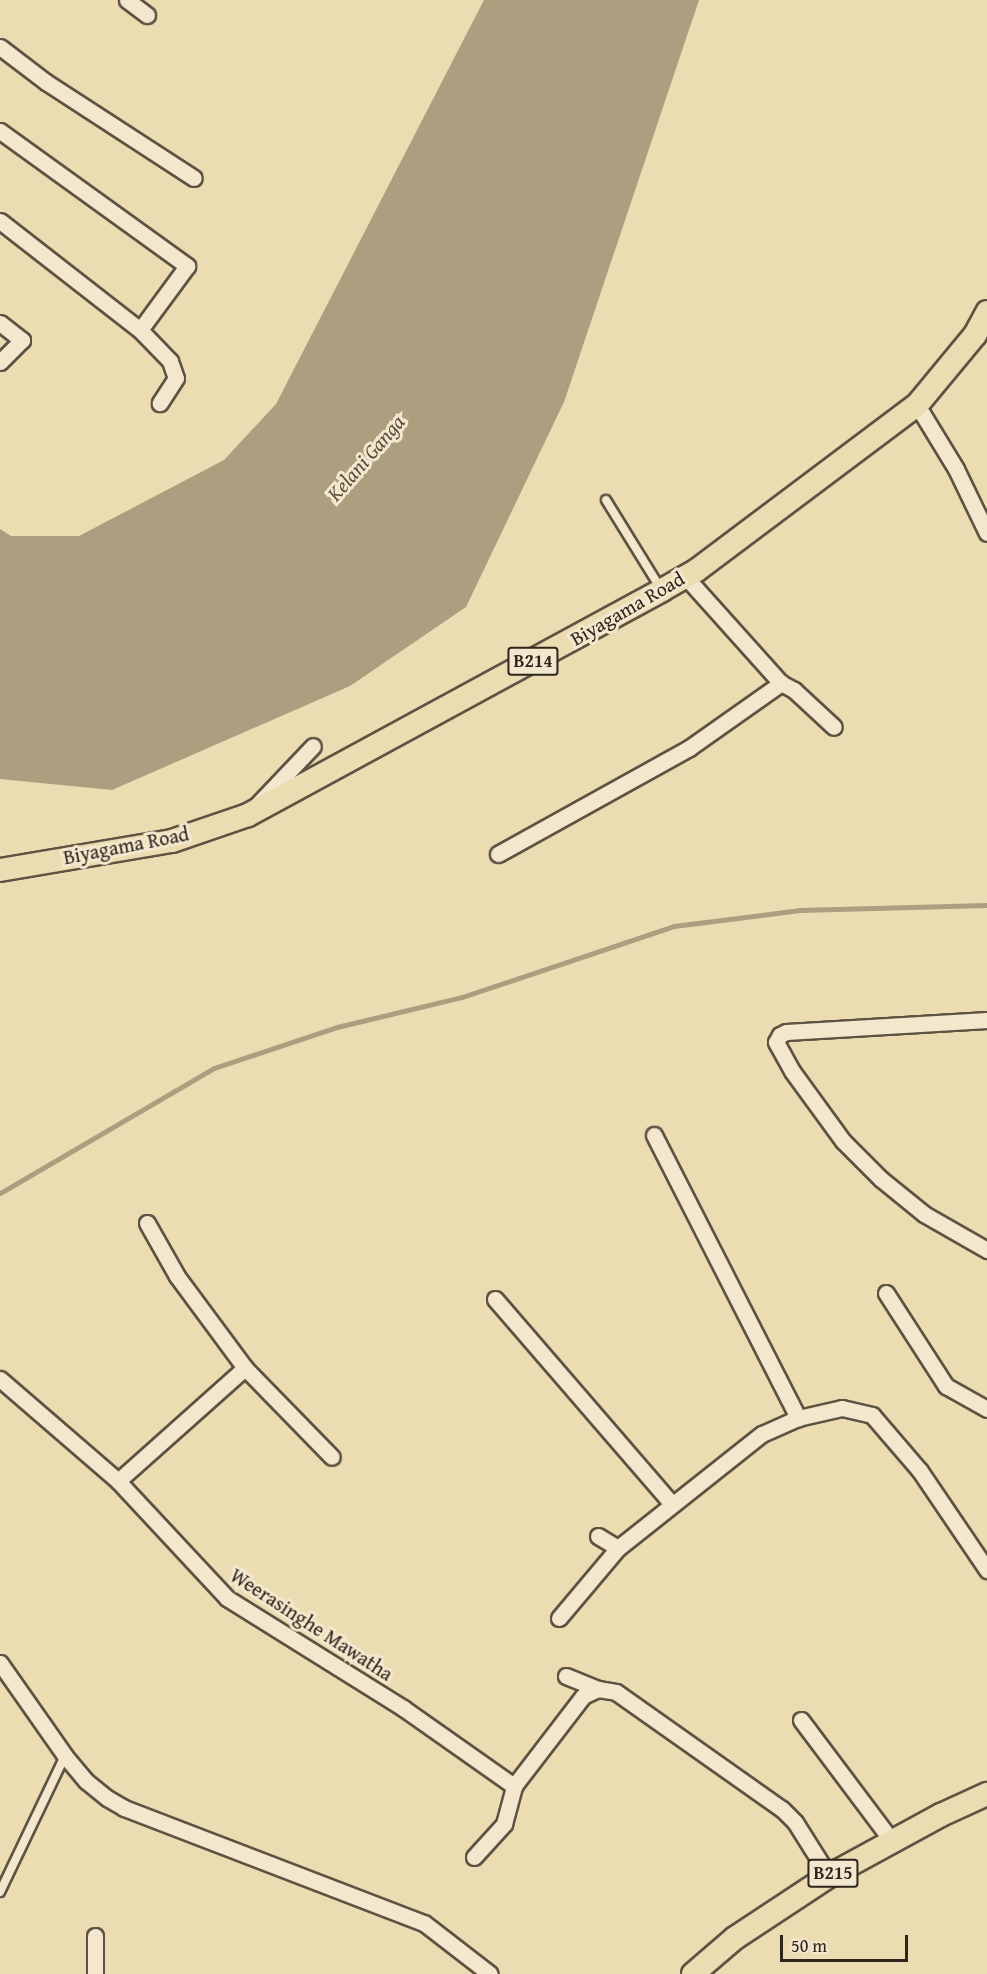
<!DOCTYPE html>
<html>
<head>
<meta charset="utf-8">
<style>
	body { margin:0 }
	#map { position:relative; width:987px; height:1974px; overflow:hidden; background:#ecdcb2; font-family:"Gentium Book Plus",serif }
	div>[style] { position:absolute }
	.water>* { inset:0; background:#ac9e7f }
	.stream>* { height:5px; margin:-2.5px; padding:0 2.5px; transform-origin:2.5px; border-radius:2.5px; background:#ac9e7f }
	.roads { filter:drop-shadow(2px 0 #5e5342) drop-shadow(-2px 0 #5e5342) drop-shadow(0 2px #5e5342) drop-shadow(0 -2px #5e5342) }
	.lane>* { height:8px; margin:-4px; padding:0 4px; transform-origin:4px; border-radius:4px; background:#f3e8cd }
	.street>* { height:15px; margin:-7.5px; padding:0 7.5px; transform-origin:7.5px; border-radius:7.5px; background:#f3e8cd }
	.primary>* { height:22px; margin:-11px; padding:0 11px; transform-origin:11px; border-radius:11px; background:#ecdcb2 }
	span { translate:-50% -50%; white-space:nowrap; text-align:center; line-height:1.15; -webkit-text-stroke:6px #f3e8cd; paint-order:stroke }
	.shield-label span { padding:2px 4px; background:#f3e8cd; border:2px solid; border-radius:4px; -webkit-text-stroke-width:0 }
	.shield-label { font-size:18px; color:#2f251c; font-weight:700 }
	.street-label { font-size:20px; color:#2f251c }
	.water-label { font-size:21px; color:#5b4f3f; font-style:italic }
	.scale { position:absolute; left:780px; top:1935px; width:128px; height:27px; box-sizing:border-box; border:3px solid #2f251c; border-top:0; padding-left:8px; font-size:18px; line-height:21px; white-space:nowrap; color:#2f251c; -webkit-text-stroke:4px #f3e8cd; paint-order:stroke }
</style>
</head>
<body>
<div id="map">
	<div class="water">
		<i style="clip-path:polygon(484px 0,699px 0,564px 402px,466px 607px,350px 686px,112px 790px,0 779px,0 529px,11px 536px,79px 536px,224px 460px,276px 404px)"></i>
	</div>
	<div class="stream">
		<i style="left:0;top:1193px;width:248px;rotate:-30.3deg"></i>
		<i style="left:214px;top:1068px;width:130px;rotate:-18.4deg"></i>
		<i style="left:337px;top:1027px;width:129px;rotate:-13.5deg"></i>
		<i style="left:462px;top:997px;width:224px;rotate:-18.5deg"></i>
		<i style="left:674px;top:926px;width:127px;rotate:-7.2deg"></i>
		<i style="left:800px;top:910px;width:187px;rotate:-1.5deg"></i>
	</div>
	<div class="roads">
		<div class="lane">
			<i style="left:606px;top:500px;width:105px;rotate:58.3deg"></i>
			<i style="left:0;top:1892px;width:151px;rotate:-64.5deg"></i>
		</div>
		<div class="street">
			<i style="left:127px;top:0;width:25px;rotate:37deg"></i>
			<i style="left:0;top:47px;width:58px;rotate:37.3deg"></i>
			<i style="left:46px;top:82px;width:176px;rotate:33deg"></i>
			<i style="left:0;top:131px;width:231px;rotate:35.8deg"></i>
			<i style="left:187px;top:266px;width:79px;rotate:126.3deg"></i>
			<i style="left:0;top:221px;width:177px;rotate:37.9deg"></i>
			<i style="left:140px;top:330px;width:43px;rotate:45.9deg"></i>
			<i style="left:170px;top:361px;width:18px;rotate:71deg"></i>
			<i style="left:176px;top:378px;width:30px;rotate:123deg"></i>
			<i style="left:0;top:323px;width:28px;rotate:38deg"></i>
			<i style="left:22px;top:340px;width:31px;rotate:135deg"></i>
			<i style="left:917px;top:405px;width:75px;rotate:58.6deg"></i>
			<i style="left:956px;top:469px;width:71px;rotate:64.2deg"></i>
			<i style="left:684px;top:575px;width:145px;rotate:48.1deg"></i>
			<i style="left:781px;top:683px;width:15px;rotate:28deg"></i>
			<i style="left:794px;top:690px;width:54px;rotate:42.8deg"></i>
			<i style="left:257px;top:805px;width:81px;rotate:-46.5deg"></i>
			<i style="left:498px;top:854px;width:218px;rotate:-29deg"></i>
			<i style="left:689px;top:748px;width:113px;rotate:-35.2deg"></i>
			<i style="left:987px;top:1020px;width:201px;rotate:176.6deg"></i>
			<i style="left:786px;top:1032px;width:7px;rotate:153deg"></i>
			<i style="left:780px;top:1035px;width:8px;rotate:120deg"></i>
			<i style="left:776px;top:1042px;width:33px;rotate:61deg"></i>
			<i style="left:792px;top:1071px;width:87px;rotate:53.9deg"></i>
			<i style="left:843px;top:1141px;width:54px;rotate:45deg"></i>
			<i style="left:881px;top:1179px;width:55px;rotate:39.1deg"></i>
			<i style="left:924px;top:1214px;width:73px;rotate:29.7deg"></i>
			<i style="left:654px;top:1135px;width:318px;rotate:63deg"></i>
			<i style="left:886px;top:1293px;width:111px;rotate:57.2deg"></i>
			<i style="left:946px;top:1386px;width:47px;rotate:29.3deg"></i>
			<i style="left:495px;top:1299px;width:269px;rotate:49.2deg"></i>
			<i style="left:245px;top:1368px;width:124px;rotate:45.7deg"></i>
			<i style="left:0;top:1379px;width:156px;rotate:40.8deg"></i>
			<i style="left:118px;top:1481px;width:160px;rotate:47deg"></i>
			<i style="left:227px;top:1598px;width:208px;rotate:32deg"></i>
			<i style="left:403px;top:1708px;width:136px;rotate:35.1deg"></i>
			<i style="left:118px;top:1481px;width:170px;rotate:-41.7deg"></i>
			<i style="left:245px;top:1368px;width:114px;rotate:-126.5deg"></i>
			<i style="left:177px;top:1276px;width:61px;rotate:-119.5deg"></i>
			<i style="left:598px;top:1536px;width:23px;rotate:31deg"></i>
			<i style="left:559px;top:1618px;width:92px;rotate:-49.9deg"></i>
			<i style="left:618px;top:1548px;width:184px;rotate:-38.4deg"></i>
			<i style="left:762px;top:1434px;width:39px;rotate:-24deg"></i>
			<i style="left:798px;top:1418px;width:45px;rotate:-12.8deg"></i>
			<i style="left:842px;top:1408px;width:31px;rotate:13deg"></i>
			<i style="left:872px;top:1415px;width:74px;rotate:49.4deg"></i>
			<i style="left:920px;top:1471px;width:120px;rotate:55.9deg"></i>
			<i style="left:0;top:1663px;width:113px;rotate:55deg"></i>
			<i style="left:65px;top:1756px;width:33px;rotate:50deg"></i>
			<i style="left:86px;top:1781px;width:27px;rotate:39deg"></i>
			<i style="left:107px;top:1798px;width:20px;rotate:30deg"></i>
			<i style="left:124px;top:1808px;width:321px;rotate:21deg"></i>
			<i style="left:424px;top:1923px;width:83px;rotate:37.7deg"></i>
			<i style="left:566px;top:1676px;width:35px;rotate:22deg"></i>
			<i style="left:801px;top:1720px;width:151px;rotate:53.1deg"></i>
			<i style="left:474px;top:1857px;width:45px;rotate:-47.7deg"></i>
			<i style="left:504px;top:1824px;width:39px;rotate:-75deg"></i>
			<i style="left:514px;top:1786px;width:113px;rotate:-52.5deg"></i>
			<i style="left:583px;top:1696px;width:17px;rotate:-25deg"></i>
			<i style="left:598px;top:1689px;width:18px;rotate:9deg"></i>
			<i style="left:616px;top:1692px;width:203px;rotate:35.2deg"></i>
			<i style="left:782px;top:1809px;width:18px;rotate:45deg"></i>
			<i style="left:795px;top:1822px;width:64px;rotate:57.8deg"></i>
			<i style="left:95px;top:1936px;width:38px;rotate:90deg"></i>
		</div>
		<div class="primary">
			<i style="left:0;top:870px;width:174px;rotate:-9.6deg"></i>
			<i style="left:172px;top:841px;width:80px;rotate:-18.9deg"></i>
			<i style="left:248px;top:815px;width:471px;rotate:-28.5deg"></i>
			<i style="left:662px;top:590px;width:40px;rotate:-29.7deg"></i>
			<i style="left:697px;top:570px;width:275px;rotate:-36.9deg"></i>
			<i style="left:917px;top:405px;width:91px;rotate:-50.4deg"></i>
			<i style="left:975px;top:335px;width:26px;rotate:-62deg"></i>
			<i style="left:693px;top:1974px;width:55px;rotate:-40.6deg"></i>
			<i style="left:735px;top:1938px;width:113px;rotate:-33.4deg"></i>
			<i style="left:829px;top:1876px;width:128px;rotate:-28.6deg"></i>
			<i style="left:941px;top:1815px;width:51px;rotate:-24.5deg"></i>
		</div>
	</div>
	<div class="shield-label">
		<span style="left:533px;top:661px">B214</span>
		<span style="left:833px;top:1873px">B215</span>
	</div>
	<div class="street-label">
		<span style="left:627px;top:608px;rotate:-30deg">Biyagama Road</span>
		<span style="left:126px;top:845px;rotate:-11deg">Biyagama Road</span>
		<span style="left:312px;top:1624px;rotate:33deg">Weerasinghe Mawatha</span>
	</div>
	<div class="water-label">
		<span style="left:366px;top:458px;rotate:-49deg">Kelani Ganga</span>
	</div>
	<div class="scale">50 m</div>
</div>
</body>
</html>
